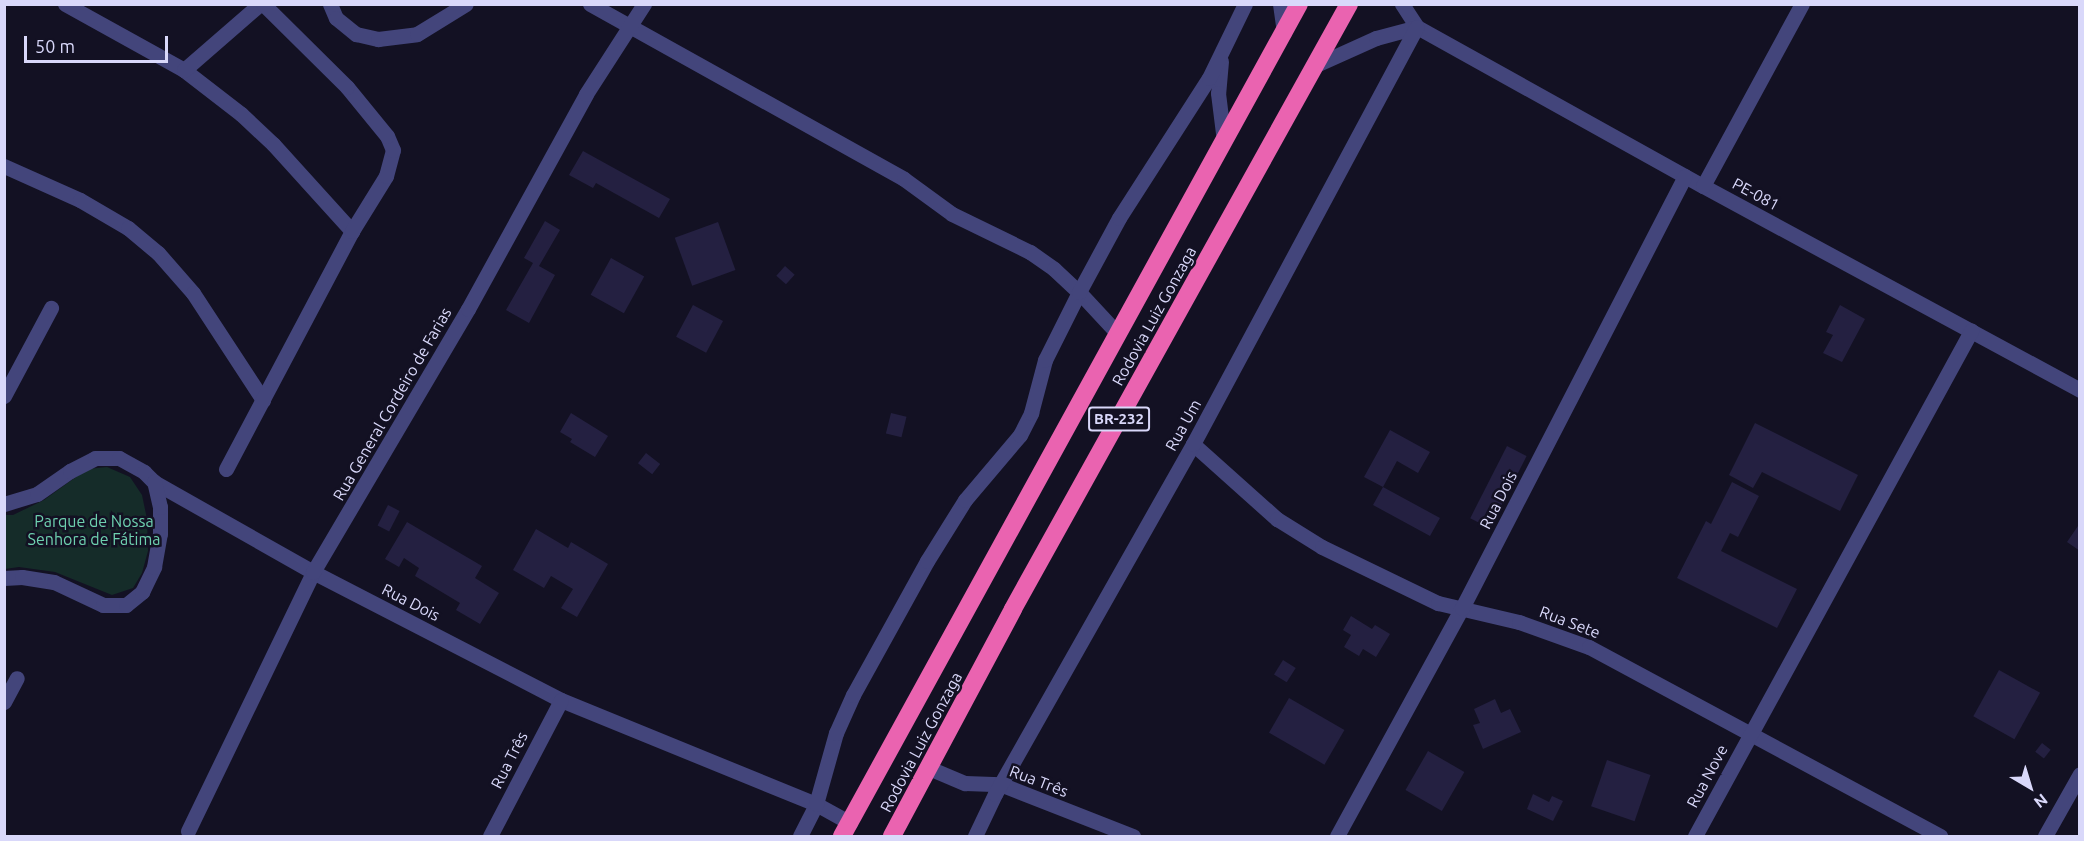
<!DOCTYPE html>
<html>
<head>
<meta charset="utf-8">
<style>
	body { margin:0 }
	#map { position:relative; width:2084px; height:841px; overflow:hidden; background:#131123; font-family:Ubuntu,sans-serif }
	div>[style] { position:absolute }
	.green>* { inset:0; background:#152c29 }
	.building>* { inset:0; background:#242041; transform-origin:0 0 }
	.minor>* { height:15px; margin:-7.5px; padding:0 7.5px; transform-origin:7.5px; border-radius:7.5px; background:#43457b }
	.highway>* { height:18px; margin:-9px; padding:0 9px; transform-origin:9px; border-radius:9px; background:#ea63b0 }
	span { translate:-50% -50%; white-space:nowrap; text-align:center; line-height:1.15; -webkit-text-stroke:5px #131123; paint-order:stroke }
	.shield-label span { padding:2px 4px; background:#131123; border:2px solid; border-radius:4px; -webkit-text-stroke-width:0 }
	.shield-label { font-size:15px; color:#d9d8fa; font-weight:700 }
	.street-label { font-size:16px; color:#d9d8fa }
	.park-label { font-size:16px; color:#6ed0af }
	.frame { position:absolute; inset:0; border:6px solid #d9d8fa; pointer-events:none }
	.north { position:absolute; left:2000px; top:757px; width:60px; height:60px; -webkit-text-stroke:4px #131123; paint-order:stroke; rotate:142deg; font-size:16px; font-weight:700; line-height:24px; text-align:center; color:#d9d8fa }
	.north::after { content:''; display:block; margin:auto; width:21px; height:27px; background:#d9d8fa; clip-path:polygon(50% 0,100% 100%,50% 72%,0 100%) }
	.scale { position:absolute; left:24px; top:36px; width:144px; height:27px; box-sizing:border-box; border:3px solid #d9d8fa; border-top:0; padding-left:8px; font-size:18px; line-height:21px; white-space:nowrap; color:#d9d8fa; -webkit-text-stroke:4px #131123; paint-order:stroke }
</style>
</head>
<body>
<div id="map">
	<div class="green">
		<i style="clip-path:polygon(107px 467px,130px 477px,142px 495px,147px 519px,148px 551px,142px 573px,133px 588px,112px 595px,55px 572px,19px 567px,5px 569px,4px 515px,13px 515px,44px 500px,87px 469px)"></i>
	</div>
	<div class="building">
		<i style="clip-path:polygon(583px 151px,670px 199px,659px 218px,596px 183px,593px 188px,569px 175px)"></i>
		<i style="clip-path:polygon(545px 221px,560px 230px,539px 266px,555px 275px,529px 323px,506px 310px,533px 263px,524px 258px)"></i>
		<i style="left:718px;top:222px;width:51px;height:46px;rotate:70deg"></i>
		<i style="left:611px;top:258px;width:38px;height:42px;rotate:29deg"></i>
		<i style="left:785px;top:266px;width:13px;height:13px;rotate:42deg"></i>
		<i style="left:693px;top:305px;width:34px;height:36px;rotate:28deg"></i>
		<i style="clip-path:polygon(1840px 305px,1865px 319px,1842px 362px,1823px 353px,1833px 335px,1826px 332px)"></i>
		<i style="clip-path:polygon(571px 413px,608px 436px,595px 457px,570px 442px,572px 439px,560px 432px)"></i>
		<i style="left:891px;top:413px;width:16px;height:21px;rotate:14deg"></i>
		<i style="clip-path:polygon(1755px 423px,1858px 475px,1840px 511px,1762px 472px,1753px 488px,1729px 475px)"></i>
		<i style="clip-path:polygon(1390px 430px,1430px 452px,1418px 473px,1397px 461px,1383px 487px,1440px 518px,1430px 536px,1373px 505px,1383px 487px,1364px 477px)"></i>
		<i style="left:1507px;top:446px;width:22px;height:81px;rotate:27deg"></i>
		<i style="left:646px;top:453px;width:18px;height:13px;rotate:38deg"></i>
		<i style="clip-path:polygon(1732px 482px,1759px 496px,1738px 537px,1730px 533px,1721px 551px,1797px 589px,1777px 628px,1677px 578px,1706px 521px,1711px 524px)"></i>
		<i style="left:388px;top:505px;width:13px;height:23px;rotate:27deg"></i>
		<i style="clip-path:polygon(407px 522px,482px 566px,475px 578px,499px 593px,480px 624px,456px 610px,460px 603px,415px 576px,419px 568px,404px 558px,399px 567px,385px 559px)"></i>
		<i style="clip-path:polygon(2078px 526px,2080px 527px,2080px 551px,2067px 542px)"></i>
		<i style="clip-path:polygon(536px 529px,568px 548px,571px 542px,608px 564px,577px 617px,561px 608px,573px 589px,551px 576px,544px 588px,513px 570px)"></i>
		<i style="clip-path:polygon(1351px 616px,1372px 629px,1375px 625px,1390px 634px,1376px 657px,1363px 649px,1359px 656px,1344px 647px,1351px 635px,1343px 630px)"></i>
		<i style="left:1283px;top:660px;width:15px;height:17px;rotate:32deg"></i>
		<i style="left:1999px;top:670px;width:47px;height:53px;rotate:29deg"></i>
		<i style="left:1289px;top:698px;width:64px;height:40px;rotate:30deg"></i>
		<i style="clip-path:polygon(1495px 699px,1501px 713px,1510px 709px,1521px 732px,1483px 749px,1473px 725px,1480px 723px,1474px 709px)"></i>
		<i style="left:2042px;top:743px;width:11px;height:11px;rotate:38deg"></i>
		<i style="left:1428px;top:751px;width:42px;height:45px;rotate:30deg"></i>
		<i style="left:1607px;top:760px;width:46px;height:49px;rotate:19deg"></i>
		<i style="clip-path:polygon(1533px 794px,1549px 802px,1552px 796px,1563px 801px,1553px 821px,1527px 809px)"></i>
	</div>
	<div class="minor">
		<i style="left:65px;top:4px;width:136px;rotate:29deg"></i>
		<i style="left:184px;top:70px;width:72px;rotate:37.7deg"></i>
		<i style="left:241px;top:114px;width:44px;rotate:43.2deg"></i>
		<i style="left:273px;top:144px;width:118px;rotate:47.8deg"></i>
		<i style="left:330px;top:4px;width:15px;rotate:67deg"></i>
		<i style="left:336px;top:18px;width:26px;rotate:39deg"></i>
		<i style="left:356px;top:34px;width:23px;rotate:13deg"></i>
		<i style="left:378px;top:39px;width:39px;rotate:-7deg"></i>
		<i style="left:417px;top:34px;width:57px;rotate:-31.5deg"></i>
		<i style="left:590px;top:4px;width:359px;rotate:29.1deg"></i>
		<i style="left:904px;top:179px;width:59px;rotate:36.1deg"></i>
		<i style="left:952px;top:214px;width:87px;rotate:26deg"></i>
		<i style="left:1030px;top:252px;width:29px;rotate:35deg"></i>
		<i style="left:1054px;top:269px;width:34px;rotate:43deg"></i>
		<i style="left:1079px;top:292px;width:57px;rotate:47.1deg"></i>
		<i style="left:1280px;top:4px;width:29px;rotate:82deg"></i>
		<i style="left:1402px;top:4px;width:27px;rotate:57deg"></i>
		<i style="left:1417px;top:27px;width:327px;rotate:29.1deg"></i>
		<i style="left:1703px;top:186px;width:429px;rotate:28.4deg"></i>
		<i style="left:1221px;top:61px;width:32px;rotate:95deg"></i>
		<i style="left:1218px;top:93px;width:48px;rotate:82.9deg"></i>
		<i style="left:1316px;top:65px;width:66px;rotate:-24.2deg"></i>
		<i style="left:1376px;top:38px;width:42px;rotate:-15deg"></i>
		<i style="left:184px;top:70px;width:101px;rotate:-41deg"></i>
		<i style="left:4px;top:166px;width:83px;rotate:24.1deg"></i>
		<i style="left:80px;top:200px;width:56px;rotate:30.3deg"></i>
		<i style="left:128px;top:228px;width:39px;rotate:40deg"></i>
		<i style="left:158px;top:253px;width:53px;rotate:48.8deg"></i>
		<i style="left:193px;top:293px;width:128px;rotate:56.8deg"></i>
		<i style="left:1703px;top:186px;width:207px;rotate:-61.5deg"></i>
		<i style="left:4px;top:396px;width:100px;rotate:-61.9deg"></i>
		<i style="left:1193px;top:444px;width:113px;rotate:41.8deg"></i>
		<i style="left:1277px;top:519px;width:53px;rotate:31.9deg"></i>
		<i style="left:1322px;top:547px;width:129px;rotate:25.8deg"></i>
		<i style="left:1438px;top:603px;width:83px;rotate:13.2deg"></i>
		<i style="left:1519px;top:622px;width:74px;rotate:19.7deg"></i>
		<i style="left:1589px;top:647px;width:399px;rotate:28.3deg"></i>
		<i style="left:226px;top:469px;width:269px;rotate:-62.1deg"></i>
		<i style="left:352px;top:231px;width:65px;rotate:-58.3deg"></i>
		<i style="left:386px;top:176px;width:27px;rotate:-75deg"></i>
		<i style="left:393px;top:150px;width:15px;rotate:-113deg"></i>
		<i style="left:387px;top:136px;width:63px;rotate:-129.2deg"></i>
		<i style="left:347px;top:87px;width:118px;rotate:-135.3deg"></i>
		<i style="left:4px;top:504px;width:34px;rotate:-17deg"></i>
		<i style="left:37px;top:494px;width:40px;rotate:-34.9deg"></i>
		<i style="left:70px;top:471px;width:28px;rotate:-27deg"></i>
		<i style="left:95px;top:458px;width:24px"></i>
		<i style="left:119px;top:458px;width:29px;rotate:29deg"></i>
		<i style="left:144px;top:472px;width:14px;rotate:45deg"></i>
		<i style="left:154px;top:482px;width:183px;rotate:29.5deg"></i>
		<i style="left:313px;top:572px;width:279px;rotate:27.3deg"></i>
		<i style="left:561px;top:700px;width:275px;rotate:22.2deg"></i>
		<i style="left:816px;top:804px;width:39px;rotate:29deg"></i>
		<i style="left:4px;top:578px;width:18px;rotate:-3deg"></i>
		<i style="left:22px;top:577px;width:32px;rotate:9deg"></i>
		<i style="left:54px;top:582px;width:54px;rotate:25.1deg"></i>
		<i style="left:103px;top:605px;width:23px"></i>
		<i style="left:126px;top:605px;width:21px;rotate:-39deg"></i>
		<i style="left:142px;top:592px;width:28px;rotate:-64deg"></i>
		<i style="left:154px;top:567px;width:34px;rotate:-80deg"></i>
		<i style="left:160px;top:534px;width:27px;rotate:-90deg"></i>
		<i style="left:160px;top:507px;width:26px;rotate:-103deg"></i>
		<i style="left:4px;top:702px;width:27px;rotate:-62deg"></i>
		<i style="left:929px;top:768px;width:39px;rotate:23deg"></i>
		<i style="left:965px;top:783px;width:35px;rotate:2deg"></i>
		<i style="left:1000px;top:784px;width:143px;rotate:21.4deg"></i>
		<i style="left:188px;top:831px;width:288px;rotate:-64.2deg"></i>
		<i style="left:313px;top:572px;width:305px;rotate:-59.5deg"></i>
		<i style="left:468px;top:309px;width:245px;rotate:-61.2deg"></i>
		<i style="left:586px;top:94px;width:107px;rotate:-57.2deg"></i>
		<i style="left:490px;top:836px;width:153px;rotate:-62.4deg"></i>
		<i style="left:800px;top:836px;width:36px;rotate:-63deg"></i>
		<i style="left:816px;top:804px;width:74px;rotate:-74.3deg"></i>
		<i style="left:836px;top:733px;width:42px;rotate:-65.9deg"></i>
		<i style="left:853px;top:695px;width:153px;rotate:-61.1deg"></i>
		<i style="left:927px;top:561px;width:72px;rotate:-58.1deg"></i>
		<i style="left:965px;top:500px;width:85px;rotate:-49.8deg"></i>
		<i style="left:1020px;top:435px;width:25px;rotate:-63deg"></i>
		<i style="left:1031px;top:413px;width:55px;rotate:-75.2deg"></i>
		<i style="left:1045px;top:360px;width:76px;rotate:-63.4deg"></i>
		<i style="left:1079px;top:292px;width:84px;rotate:-61.6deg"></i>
		<i style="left:1119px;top:218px;width:166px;rotate:-57.3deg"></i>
		<i style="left:1209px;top:78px;width:82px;rotate:-64.1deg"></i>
		<i style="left:975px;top:836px;width:47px;rotate:-64.5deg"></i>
		<i style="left:995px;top:794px;width:402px;rotate:-60.5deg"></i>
		<i style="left:1193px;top:444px;width:473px;rotate:-61.8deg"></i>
		<i style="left:1337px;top:836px;width:260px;rotate:-61.3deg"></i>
		<i style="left:1462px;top:608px;width:486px;rotate:-62.7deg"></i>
		<i style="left:1695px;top:836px;width:576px;rotate:-61.34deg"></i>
		<i style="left:2045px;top:836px;width:71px;rotate:-60.6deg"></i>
	</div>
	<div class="highway">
		<i style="left:842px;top:836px;width:949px;rotate:-61.22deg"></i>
		<i style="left:892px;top:836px;width:257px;rotate:-61.9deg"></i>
		<i style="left:1013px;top:609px;width:692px;rotate:-60.95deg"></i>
	</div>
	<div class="shield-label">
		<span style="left:1119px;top:419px">BR-232</span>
	</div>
	<div class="street-label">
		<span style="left:1756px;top:194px;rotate:28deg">PE-081</span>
		<span style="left:1154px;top:316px;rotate:-61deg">Rodovia Luiz Gonzaga</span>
		<span style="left:392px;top:404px;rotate:-60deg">Rua General Cordeiro de Farias</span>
		<span style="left:1183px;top:425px;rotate:-61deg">Rua Um</span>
		<span style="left:1498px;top:500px;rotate:-63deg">Rua Dois</span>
		<span style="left:411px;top:602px;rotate:27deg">Rua Dois</span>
		<span style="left:1570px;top:622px;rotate:21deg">Rua Sete</span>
		<span style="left:921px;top:742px;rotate:-62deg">Rodovia Luiz Gonzaga</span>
		<span style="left:509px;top:760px;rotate:-63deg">Rua Três</span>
		<span style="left:1707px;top:776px;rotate:-62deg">Rua Nove</span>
		<span style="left:1039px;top:781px;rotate:21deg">Rua Três</span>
	</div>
	<div class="park-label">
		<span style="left:94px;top:530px">Parque de Nossa<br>Senhora de Fátima</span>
	</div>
	<div class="frame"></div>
	<div class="north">N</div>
	<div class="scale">50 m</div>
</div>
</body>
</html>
